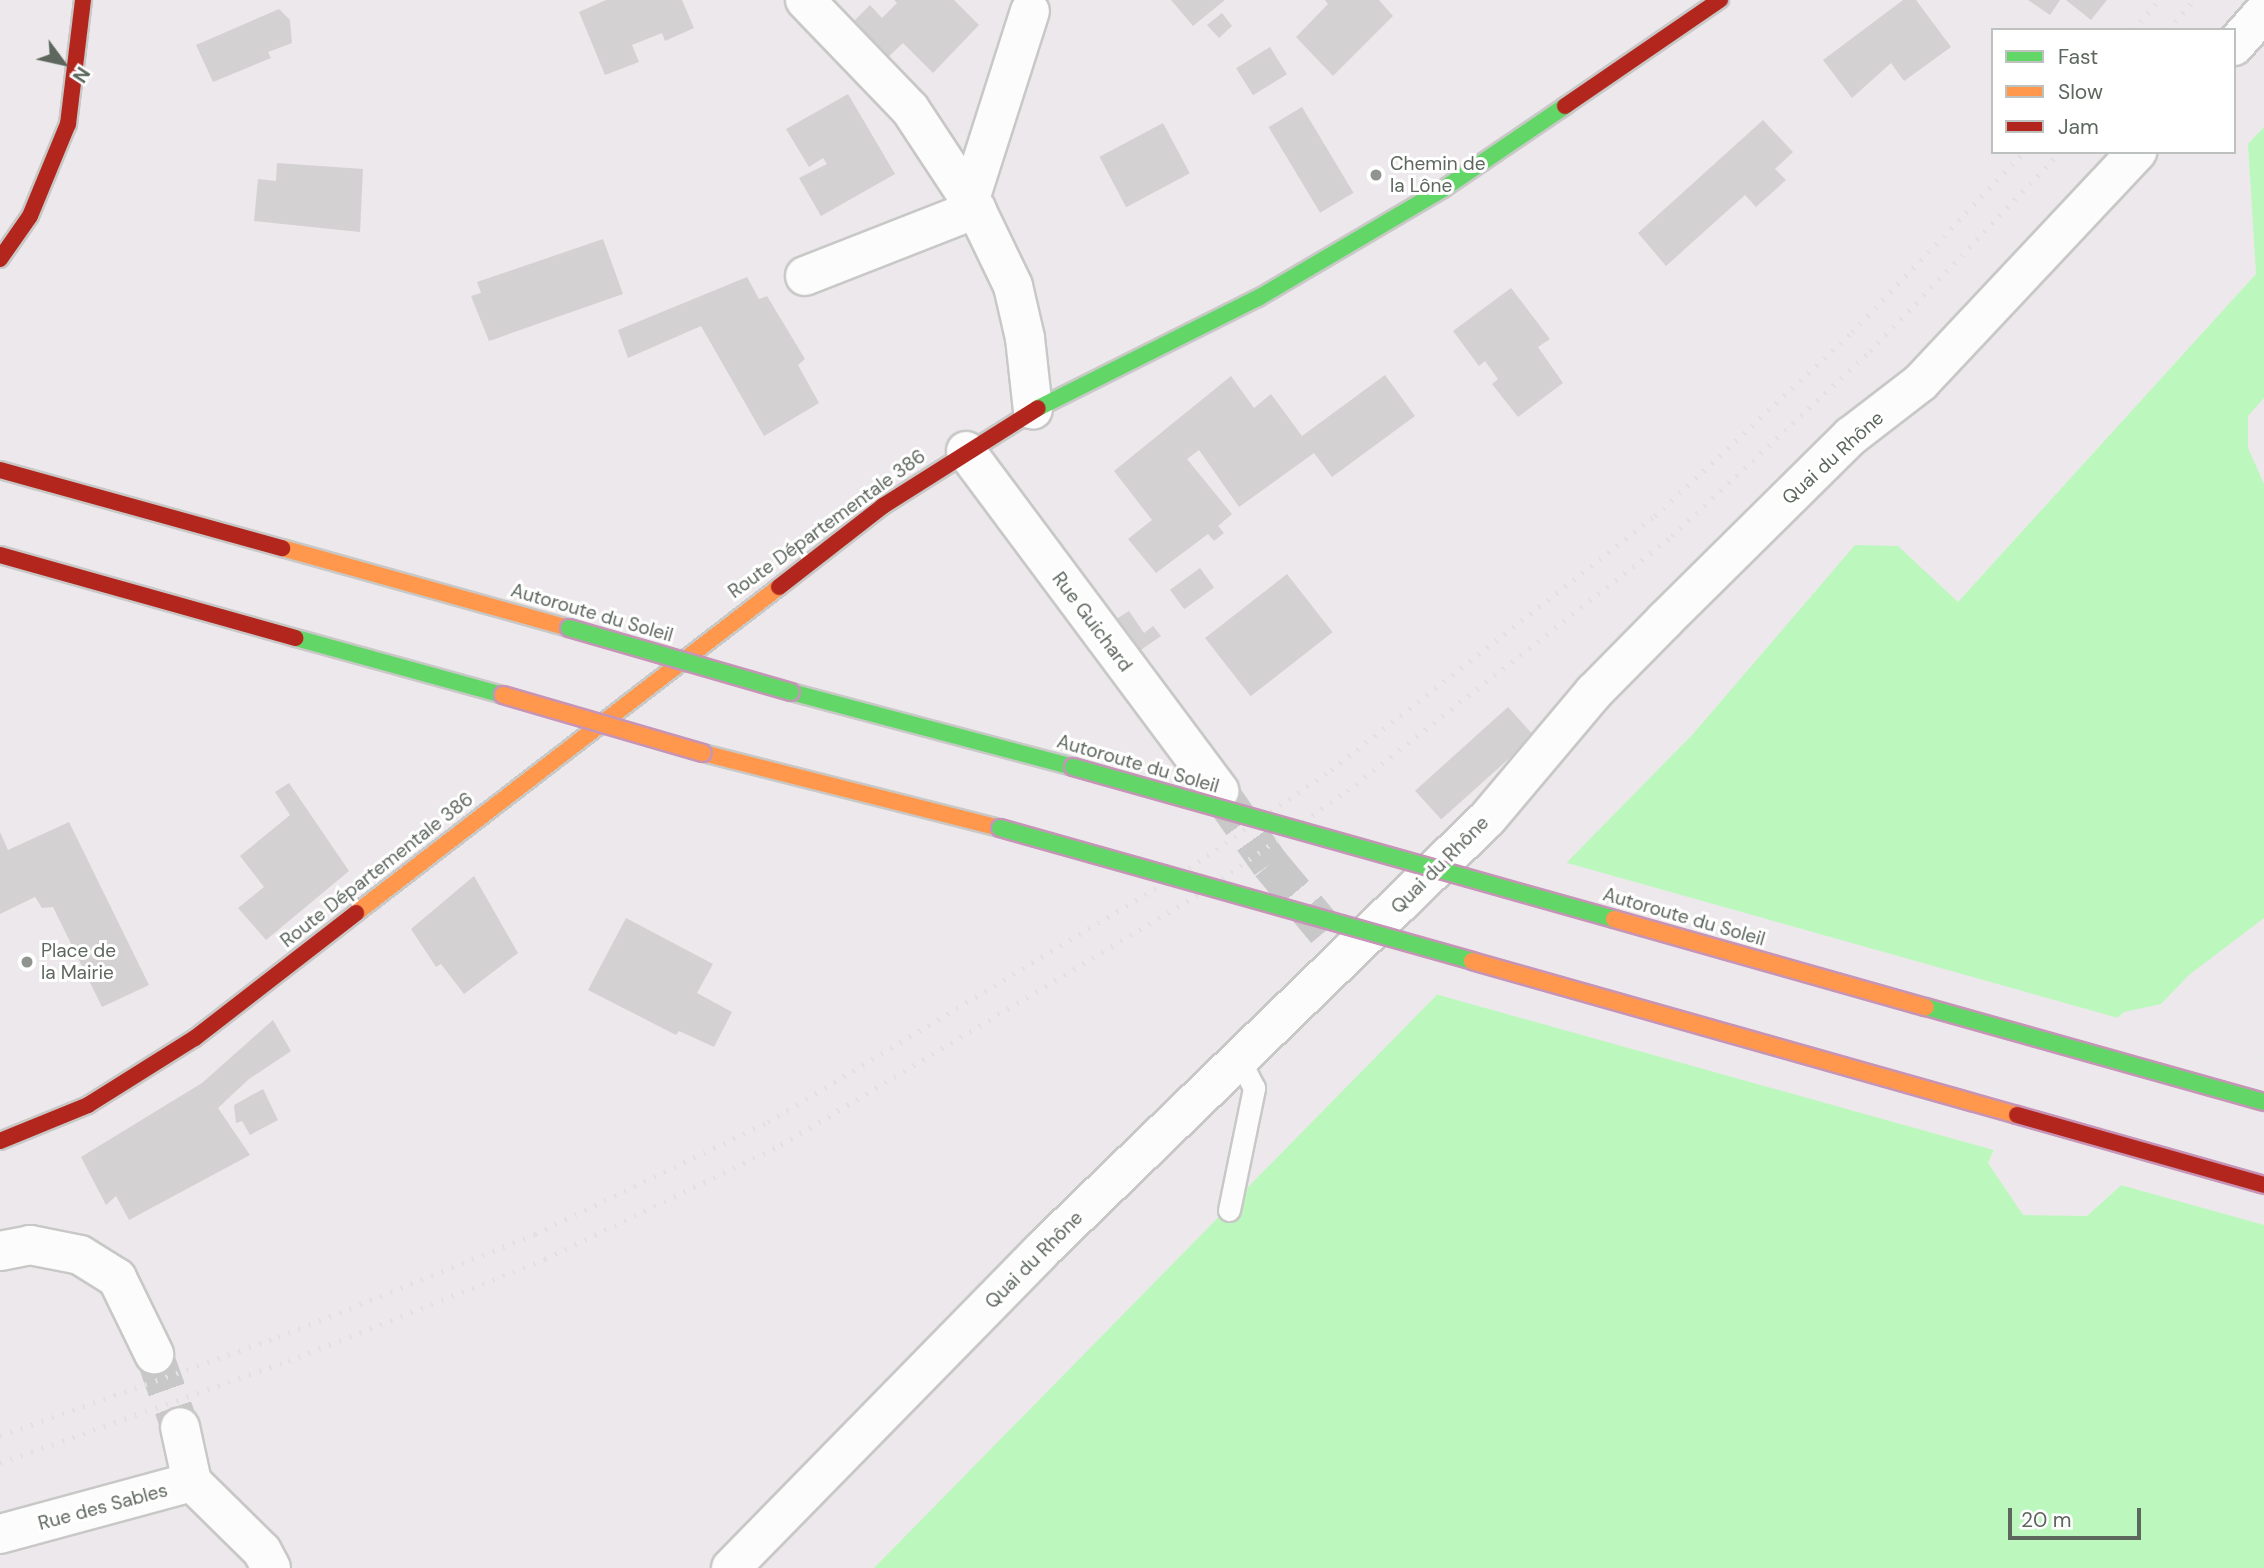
<!DOCTYPE html>
<html>
<head>
<meta charset="utf-8">
<style>
	body { margin:0 }
	#map { position:relative; width:2264px; height:1568px; overflow:hidden; background:#ede8eb; font-family:"DM Sans",sans-serif }
	div>[style] { position:absolute }
	.water>* { inset:0; background:#bcf8be }
	.pier>* { inset:0; background:#ede8eb }
	.building>* { inset:0; background:#d4d1d2; transform-origin:0 0 }
	.street-tunnel>* { height:38px; margin-top:-19px; transform-origin:0; background:repeating-linear-gradient(90deg,#c9c8c8 0 38px,transparent 0 57px) }
	.roads { filter:drop-shadow(2px 0 #c8c8c7) drop-shadow(-2px 0 #c8c8c7) drop-shadow(0 2px #c8c8c7) drop-shadow(0 -2px #c8c8c7) }
	.lane>* { height:21px; margin:-10.5px; padding:0 10.5px; transform-origin:10.5px; border-radius:10.5px; background:#fcfcfc }
	.street>* { height:38px; margin:-19px; padding:0 19px; transform-origin:19px; border-radius:19px; background:#fcfcfc }
	.fast>* { height:16px; margin:-8px; padding:0 8px; transform-origin:8px; border-radius:8px; background:#63d668 }
	.slow>* { height:16px; margin:-8px; padding:0 8px; transform-origin:8px; border-radius:8px; background:#ff974d }
	.jam>* { height:16px; margin:-8px; padding:0 8px; transform-origin:8px; border-radius:8px; background:#b3261e }
	.rail>* { height:5px; margin-top:-2.5px; transform-origin:0; background:repeating-linear-gradient(90deg,#e1e1e1 0 2px,transparent 0 11px) }
	.bridges { filter:drop-shadow(2px 0 #c694b7) drop-shadow(-2px 0 #c694b7) drop-shadow(0 2px #c694b7) drop-shadow(0 -2px #c694b7) }
	.fast-bridge>* { height:16px; margin:-8px; padding:0 8px; transform-origin:8px; border-radius:8px; background:#63d668 }
	.slow-bridge>* { height:16px; margin:-8px; padding:0 8px; transform-origin:8px; border-radius:8px; background:#ff974d }
	.jam-bridge>* { height:16px; margin:-8px; padding:0 8px; transform-origin:8px; border-radius:8px; background:#b3261e }
	.dots>* { width:19px; height:19px; translate:-50% -50%; box-sizing:border-box; border:4px solid #fff; border-radius:50% }
	span { translate:-50% -50%; white-space:nowrap; text-align:center; line-height:1.15; -webkit-text-stroke:6px #fff; paint-order:stroke }
	.poi-label { font-size:19px; color:#5d675e }
	.left { translate:0 -50%; text-align:left }
	.street-label { font-size:19px; color:#5d675e }
	.legend { position:absolute; left:1991px; top:28px; width:245px; height:126px; box-sizing:border-box; background:#fff; border:2px solid #bec2bf; margin:0; padding:9px 12px; list-style:none; font-size:21px; color:#5d675e }
	.legend li { display:flex; align-items:center; gap:14px; height:35px }
	.legend b { width:35px; border:2px solid #bec2bf }
	.north { position:absolute; left:28px; top:28px; width:70px; height:70px; -webkit-text-stroke:5px #fff; paint-order:stroke; rotate:123deg; font-size:19px; font-weight:700; line-height:28px; text-align:center; color:#5d675e }
	.north::after { content:''; display:block; margin:auto; width:24px; height:32px; background:#5d675e; clip-path:polygon(50% 0,100% 100%,50% 72%,0 100%) }
	.scale { position:absolute; left:2008px; top:1508px; width:133px; height:32px; box-sizing:border-box; border:4px solid #5d675e; border-top:0; padding-left:9px; font-size:21px; line-height:24px; white-space:nowrap; color:#5d675e; -webkit-text-stroke:5px #fff; paint-order:stroke }
</style>
</head>
<body>
<div id="map">
	<div class="water">
		<i style="clip-path:polygon(2264px 127px,2264px 398px,2248px 416px,2248px 448px,2264px 484px,2264px 918px,2189px 975px,2161px 1004px,2124px 1012px,2009px 1116px,1988px 1163px,2023px 1215px,2087px 1216px,2264px 1057px,2264px 1568px,874px 1568px,1693px 734px,1855px 545px,1898px 546px,1958px 602px,2256px 274px,2248px 144px)"></i>
	</div>
	<div class="pier">
		<i style="clip-path:polygon(1564px 862px,2122px 1019px,2011px 1118px,1997px 1151px,1435px 994px)"></i>
		<i style="clip-path:polygon(2259px 1057px,2264px 1058px,2264px 1225px,2117px 1184px)"></i>
	</div>
	<div class="building">
		<i style="clip-path:polygon(606px 0,682px 0,694px 28px,665px 41px,662px 33px,632px 45px,639px 62px,605px 75px,579px 12px)"></i>
		<i style="clip-path:polygon(894px 0,954px 0,979px 25px,933px 73px,903px 43px,882px 63px,847px 28px,870px 5px,882px 18px,897px 3px)"></i>
		<i style="clip-path:polygon(1171px 0,1225px 0,1193px 26px)"></i>
		<i style="clip-path:polygon(1325px 0,1379px 0,1393px 16px,1333px 76px,1296px 37px,1328px 4px)"></i>
		<i style="clip-path:polygon(1903px 0,1916px 0,1951px 47px,1904px 81px,1891px 63px,1852px 98px,1823px 60px)"></i>
		<i style="clip-path:polygon(2028px 0,2060px 0,2050px 15px)"></i>
		<i style="clip-path:polygon(2066px 0,2107px 0,2091px 20px)"></i>
		<i style="clip-path:polygon(279px 9px,290px 20px,292px 43px,268px 52px,271px 58px,213px 82px,196px 45px)"></i>
		<i style="clip-path:polygon(1222px 13px,1232px 26px,1219px 38px,1207px 25px)"></i>
		<i style="left:1270px;top:47px;width:32px;height:40px;rotate:58deg"></i>
		<i style="clip-path:polygon(848px 94px,895px 174px,821px 216px,799px 178px,827px 164px,823px 158px,809px 167px,786px 129px)"></i>
		<i style="left:1302px;top:107px;width:100px;height:39px;rotate:59deg"></i>
		<i style="clip-path:polygon(1763px 120px,1793px 152px,1775px 169px,1786px 180px,1756px 207px,1745px 195px,1666px 266px,1638px 233px)"></i>
		<i style="left:1163px;top:123px;width:57px;height:72px;rotate:62deg"></i>
		<i style="clip-path:polygon(277px 163px,363px 169px,360px 232px,254px 221px,258px 179px,276px 181px)"></i>
		<i style="clip-path:polygon(603px 239px,623px 294px,489px 341px,471px 296px,481px 293px,477px 282px)"></i>
		<i style="clip-path:polygon(747px 277px,759px 299px,767px 296px,805px 359px,798px 365px,819px 403px,764px 436px,701px 326px,628px 358px,618px 330px)"></i>
		<i style="clip-path:polygon(1511px 288px,1550px 339px,1538px 347px,1563px 383px,1518px 417px,1492px 384px,1498px 379px,1485px 361px,1479px 366px,1453px 331px)"></i>
		<i style="clip-path:polygon(1385px 375px,1415px 416px,1332px 477px,1314px 453px,1239px 507px,1199px 450px,1187px 459px,1232px 514px,1218px 526px,1224px 533px,1214px 541px,1208px 534px,1156px 573px,1128px 539px,1152px 520px,1114px 471px,1231px 376px,1254px 408px,1271px 394px,1302px 436px)"></i>
		<i style="left:1200px;top:568px;width:24px;height:37px;rotate:54deg"></i>
		<i style="left:1287px;top:574px;width:74px;height:104px;rotate:52deg"></i>
		<i style="clip-path:polygon(1129px 611px,1144px 633px,1153px 626px,1161px 636px,1135px 654px,1113px 621px)"></i>
		<i style="left:1508px;top:707px;width:39px;height:125px;rotate:48deg"></i>
		<i style="clip-path:polygon(289px 783px,349px 871px,266px 940px,238px 908px,264px 887px,240px 856px,290px 815px,275px 792px)"></i>
		<i style="clip-path:polygon(69px 822px,149px 985px,102px 1007px,53px 907px,42px 908px,35px 897px,0 914px,0 832px,8px 850px)"></i>
		<i style="clip-path:polygon(474px 876px,518px 953px,464px 994px,441px 964px,436px 967px,411px 929px)"></i>
		<i style="clip-path:polygon(626px 918px,713px 964px,697px 993px,732px 1012px,714px 1047px,679px 1031px,676px 1035px,588px 990px)"></i>
		<i style="clip-path:polygon(273px 1020px,291px 1051px,249px 1079px,218px 1108px,250px 1155px,129px 1220px,116px 1196px,106px 1205px,81px 1157px,202px 1083px)"></i>
		<i style="clip-path:polygon(263px 1089px,278px 1120px,250px 1135px,242px 1121px,236px 1123px,234px 1105px)"></i>
	</div>
	<div class="street-tunnel">
		<i style="left:1220px;top:793px;width:87px;rotate:54.8deg"></i>
		<i style="left:1270px;top:864px;width:87px;rotate:50.1deg"></i>
		<i style="left:154px;top:1354px;width:77px;rotate:70.4deg"></i>
	</div>
	<div class="roads">
		<div class="lane">
			<i style="left:1229px;top:1210px;width:125px;rotate:-78.4deg"></i>
			<i style="left:1254px;top:1088px;width:30px;rotate:-117deg"></i>
		</div>
		<div class="street">
			<i style="left:805px;top:0;width:151px;rotate:46.1deg"></i>
			<i style="left:910px;top:109px;width:120px;rotate:56.6deg"></i>
			<i style="left:976px;top:209px;width:85px;rotate:64.3deg"></i>
			<i style="left:1013px;top:286px;width:53px;rotate:77deg"></i>
			<i style="left:1025px;top:338px;width:72px;rotate:83.7deg"></i>
			<i style="left:2234px;top:46px;width:45px;rotate:-48.6deg"></i>
			<i style="left:970px;top:199px;width:197px;rotate:-72.3deg"></i>
			<i style="left:805px;top:276px;width:184px;rotate:-21.4deg"></i>
			<i style="left:966px;top:451px;width:424px;rotate:53.3deg"></i>
			<i style="left:0;top:1251px;width:31px;rotate:-11deg"></i>
			<i style="left:30px;top:1245px;width:51px;rotate:11.3deg"></i>
			<i style="left:80px;top:1255px;width:44px;rotate:31.9deg"></i>
			<i style="left:117px;top:1278px;width:85px;rotate:64deg"></i>
			<i style="left:192px;top:1482px;width:98px;rotate:44.6deg"></i>
			<i style="left:262px;top:1551px;width:19px;rotate:62deg"></i>
			<i style="left:0;top:1534px;width:199px;rotate:-15.2deg"></i>
			<i style="left:192px;top:1482px;width:56px;rotate:-102.3deg"></i>
			<i style="left:731px;top:1568px;width:443px;rotate:-45.6deg"></i>
			<i style="left:1041px;top:1251px;width:621px;rotate:-44.09deg"></i>
			<i style="left:1487px;top:819px;width:166px;rotate:-49.9deg"></i>
			<i style="left:1594px;top:692px;width:101px;rotate:-45.4deg"></i>
			<i style="left:1665px;top:620px;width:262px;rotate:-44.7deg"></i>
			<i style="left:1851px;top:436px;width:88px;rotate:-37.6deg"></i>
			<i style="left:1921px;top:382px;width:316px;rotate:-46.8deg"></i>
		</div>
		<div class="fast">
			<i style="left:1038px;top:408px;width:246px;rotate:-26.6deg"></i>
			<i style="left:1258px;top:298px;width:215px;rotate:-30.5deg"></i>
			<i style="left:1443px;top:189px;width:148px;rotate:-34.2deg"></i>
			<i style="left:296px;top:638px;width:215px;rotate:15.4deg"></i>
			<i style="left:791px;top:692px;width:292px;rotate:14.9deg"></i>
		</div>
		<div class="slow">
			<i style="left:282px;top:548px;width:298px;rotate:15.6deg"></i>
			<i style="left:703px;top:753px;width:306px;rotate:14.2deg"></i>
			<i style="left:356px;top:913px;width:534px;rotate:-37.62deg"></i>
		</div>
		<div class="jam">
			<i style="left:1565px;top:106px;width:188px;rotate:-34.4deg"></i>
			<i style="left:0;top:259px;width:52px;rotate:-55.1deg"></i>
			<i style="left:30px;top:216px;width:100px;rotate:-67.6deg"></i>
			<i style="left:68px;top:124px;width:125px;rotate:-83.1deg"></i>
			<i style="left:0;top:470px;width:293px;rotate:15.5deg"></i>
			<i style="left:0;top:555px;width:307px;rotate:15.7deg"></i>
			<i style="left:779px;top:587px;width:132px;rotate:-37.9deg"></i>
			<i style="left:883px;top:506px;width:183px;rotate:-32.3deg"></i>
			<i style="left:0;top:1141px;width:95px;rotate:-22.2deg"></i>
			<i style="left:88px;top:1105px;width:126px;rotate:-32.1deg"></i>
			<i style="left:195px;top:1038px;width:204px;rotate:-37.8deg"></i>
		</div>
	</div>
	<div class="rail">
		<i style="left:2133px;top:30px;width:40px;rotate:-49deg"></i>
		<i style="left:2168px;top:30px;width:40px;rotate:-49deg"></i>
		<i style="left:0;top:1436px;width:295px;rotate:-19.6deg"></i>
		<i style="left:278px;top:1337px;width:277px;rotate:-21.8deg"></i>
		<i style="left:535px;top:1234px;width:259px;rotate:-25.7deg"></i>
		<i style="left:768px;top:1122px;width:492px;rotate:-31.1deg"></i>
		<i style="left:1189px;top:868px;width:173px;rotate:-34.6deg"></i>
		<i style="left:1331px;top:770px;width:412px;rotate:-38.1deg"></i>
		<i style="left:1655px;top:516px;width:270px;rotate:-43deg"></i>
		<i style="left:1852px;top:332px;width:249px;rotate:-46.3deg"></i>
		<i style="left:0;top:1463px;width:306px;rotate:-19.5deg"></i>
		<i style="left:288px;top:1361px;width:277px;rotate:-21.6deg"></i>
		<i style="left:545px;top:1259px;width:262px;rotate:-25.8deg"></i>
		<i style="left:781px;top:1145px;width:493px;rotate:-31deg"></i>
		<i style="left:1204px;top:891px;width:174px;rotate:-35deg"></i>
		<i style="left:1347px;top:791px;width:413px;rotate:-38.1deg"></i>
		<i style="left:1672px;top:536px;width:271px;rotate:-43.1deg"></i>
		<i style="left:1870px;top:351px;width:275px;rotate:-46.3deg"></i>
	</div>
	<div class="bridges">
		<div class="fast-bridge">
			<i style="left:569px;top:628px;width:231px;rotate:16.1deg"></i>
			<i style="left:1073px;top:767px;width:562px;rotate:15.69deg"></i>
			<i style="left:1000px;top:828px;width:490px;rotate:15.7deg"></i>
			<i style="left:1926px;top:1007px;width:351px;rotate:15.7deg"></i>
		</div>
		<div class="slow-bridge">
			<i style="left:503px;top:695px;width:208px;rotate:16.2deg"></i>
			<i style="left:1614px;top:919px;width:324px;rotate:15.8deg"></i>
			<i style="left:1472px;top:961px;width:566px;rotate:15.78deg"></i>
		</div>
		<div class="jam-bridge">
			<i style="left:2017px;top:1115px;width:257px;rotate:15.8deg"></i>
		</div>
	</div>
	<div class="dots">
		<i style="left:1376px;top:175px;background:#8f948f"></i>
		<i style="left:27px;top:962px;background:#8f948f"></i>
	</div>
	<div class="poi-label">
		<span class="left" style="left:1390px;top:175px">Chemin de<br>la Lône</span>
		<span class="left" style="left:41px;top:962px">Place de<br>la Mairie</span>
	</div>
	<div class="street-label">
		<span style="left:1833px;top:458px;rotate:-42deg">Quai du Rhône</span>
		<span style="left:827px;top:524px;rotate:-36deg">Route Départementale 386</span>
		<span style="left:592px;top:613px;rotate:16deg">Autoroute du Soleil</span>
		<span style="left:1092px;top:622px;rotate:53deg">Rue Guichard</span>
		<span style="left:1138px;top:764px;rotate:16deg">Autoroute du Soleil</span>
		<span style="left:1440px;top:865px;rotate:-45deg">Quai du Rhône</span>
		<span style="left:377px;top:870px;rotate:-38deg">Route Départementale 386</span>
		<span style="left:1684px;top:917px;rotate:16deg">Autoroute du Soleil</span>
		<span style="left:1034px;top:1260px;rotate:-45deg">Quai du Rhône</span>
		<span style="left:103px;top:1507px;rotate:-15deg">Rue des Sables</span>
	</div>
	<ul class="legend">
	<li><b style="height:9px;background:#63d668"></b>Fast</li>
	<li><b style="height:9px;background:#ff974d"></b>Slow</li>
	<li><b style="height:9px;background:#b3261e"></b>Jam</li>
	</ul>
	<div class="north">N</div>
	<div class="scale">20 m</div>
</div>
</body>
</html>
